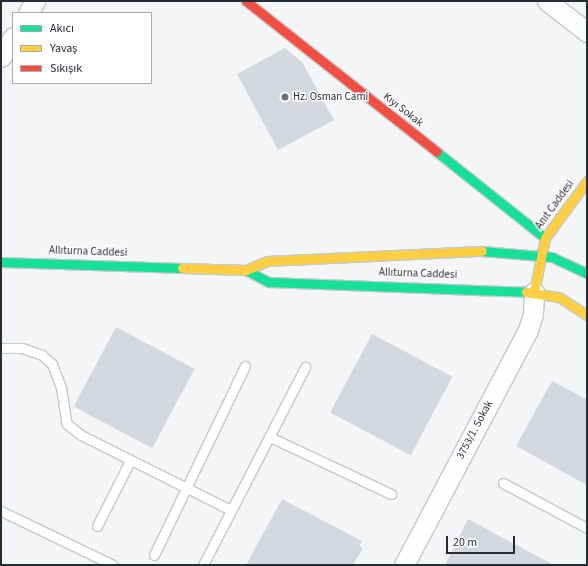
<!DOCTYPE html>
<html>
<head>
<meta charset="utf-8">
<style>
	body { margin:0 }
	#map { position:relative; width:588px; height:566px; overflow:hidden; background:#f3f5f7; font-family:"Source Sans 3",sans-serif }
	div>[style] { position:absolute }
	.building>* { inset:0; background:#d4d7de; transform-origin:0 0 }
	.roads { filter:drop-shadow(1px 0 #c5c8ce) drop-shadow(-1px 0 #c5c8ce) drop-shadow(0 1px #c5c8ce) drop-shadow(0 -1px #c5c8ce) }
	.lane>* { height:9px; margin:-4.5px; padding:0 4.5px; transform-origin:4.5px; border-radius:4.5px; background:#fdfefe }
	.street>* { height:19px; margin:-9.5px; padding:0 9.5px; transform-origin:9.5px; border-radius:9.5px; background:#fdfefe }
	.fast>* { height:9px; margin:-4.5px; padding:0 4.5px; transform-origin:4.5px; border-radius:4.5px; background:#16e098 }
	.slow>* { height:9px; margin:-4.5px; padding:0 4.5px; transform-origin:4.5px; border-radius:4.5px; background:#ffcf43 }
	.jam>* { height:9px; margin:-4.5px; padding:0 4.5px; transform-origin:4.5px; border-radius:4.5px; background:#f24e42 }
	.dots>* { width:11px; height:11px; translate:-50% -50%; box-sizing:border-box; border:2px solid #fff; border-radius:50% }
	span { translate:-50% -50%; white-space:nowrap; text-align:center; line-height:1.15; -webkit-text-stroke:3px #fff; paint-order:stroke }
	.poi-label { font-size:11px; color:#272b36 }
	.left { translate:0 -50%; text-align:left }
	.street-label { font-size:11px; color:#272b36 }
	.frame { position:absolute; inset:0; border:2px solid #272b36; pointer-events:none }
	.legend { position:absolute; left:12px; top:12px; width:140px; height:72px; box-sizing:border-box; background:#fff; border:1px solid #a9aaaf; margin:0; padding:5px 7px; list-style:none; font-size:12px; color:#272b36 }
	.legend li { display:flex; align-items:center; gap:8px; height:20px }
	.legend b { width:20px; border:1px solid #a9aaaf }
	.scale { position:absolute; left:446px; top:536px; width:69px; height:18px; box-sizing:border-box; border:2px solid #272b36; border-top:0; padding-left:5px; font-size:12px; line-height:14px; white-space:nowrap; color:#272b36; -webkit-text-stroke:3px #fff; paint-order:stroke }
</style>
</head>
<body>
<div id="map">
	<div class="building">
		<i style="clip-path:polygon(285px 48px,302px 62px,334px 120px,278px 150px,237px 74px)"></i>
		<i style="left:116px;top:327px;width:89px;height:90px;rotate:28deg"></i>
		<i style="left:372px;top:334px;width:91px;height:89px;rotate:28deg"></i>
		<i style="clip-path:polygon(552px 381px,587px 400px,587px 485px,516px 446px)"></i>
		<i style="clip-path:polygon(282px 499px,362px 541px,359px 546px,363px 548px,353px 565px,246px 565px)"></i>
		<i style="clip-path:polygon(468px 519px,554px 565px,445px 565px)"></i>
	</div>
	<div class="roads">
		<div class="lane">
			<i style="left:1px;top:348px;width:21px"></i>
			<i style="left:22px;top:348px;width:21px;rotate:19deg"></i>
			<i style="left:42px;top:355px;width:13px;rotate:42deg"></i>
			<i style="left:52px;top:364px;width:26px;rotate:69deg"></i>
			<i style="left:61px;top:388px;width:36px;rotate:81deg"></i>
			<i style="left:67px;top:424px;width:18px;rotate:38deg"></i>
			<i style="left:81px;top:435px;width:168px;rotate:26.6deg"></i>
			<i style="left:270px;top:437px;width:134px;rotate:25.2deg"></i>
			<i style="left:503px;top:483px;width:95px;rotate:28.2deg"></i>
			<i style="left:1px;top:511px;width:124px;rotate:25.7deg"></i>
			<i style="left:97px;top:526px;width:73px;rotate:-63.1deg"></i>
			<i style="left:154px;top:555px;width:210px;rotate:-64.3deg"></i>
			<i style="left:203px;top:565px;width:223px;rotate:-62.7deg"></i>
		</div>
		<div class="street">
			<i style="left:547px;top:1px;width:51px;rotate:37.8deg"></i>
			<i style="left:28px;top:13px;width:14px;rotate:-60deg"></i>
			<i style="left:1px;top:57px;width:23px;rotate:-59deg"></i>
			<i style="left:404px;top:565px;width:266px;rotate:-62.2deg"></i>
			<i style="left:528px;top:330px;width:17px;rotate:-73deg"></i>
			<i style="left:533px;top:314px;width:22px;rotate:-87deg"></i>
		</div>
		<div class="fast">
			<i style="left:437px;top:152px;width:138px;rotate:38.5deg"></i>
			<i style="left:482px;top:251px;width:70px;rotate:4.9deg"></i>
			<i style="left:552px;top:257px;width:38px;rotate:25deg"></i>
			<i style="left:1px;top:262px;width:181px;rotate:1.9deg"></i>
			<i style="left:246px;top:270px;width:26px;rotate:28deg"></i>
			<i style="left:269px;top:282px;width:257px;rotate:2.2deg"></i>
		</div>
		<div class="slow">
			<i style="left:182px;top:268px;width:64px;rotate:1.8deg"></i>
			<i style="left:246px;top:270px;width:23px;rotate:-23deg"></i>
			<i style="left:267px;top:261px;width:215px;rotate:-2.7deg"></i>
			<i style="left:526px;top:292px;width:33px;rotate:9deg"></i>
			<i style="left:559px;top:297px;width:33px;rotate:33deg"></i>
			<i style="left:534px;top:292px;width:55px;rotate:-78.5deg"></i>
			<i style="left:545px;top:238px;width:71px;rotate:-53.6deg"></i>
		</div>
		<div class="jam">
			<i style="left:246px;top:1px;width:243px;rotate:38.3deg"></i>
		</div>
	</div>
	<div class="dots">
		<i style="left:285px;top:97px;background:#6e727a"></i>
	</div>
	<div class="poi-label">
		<span class="left" style="left:293px;top:97px">Hz. Osman Cami</span>
	</div>
	<div class="street-label">
		<span style="left:403px;top:110px;rotate:38deg">Kıyı Sokak</span>
		<span style="left:555px;top:205px;rotate:-54deg">Anıt Caddesi</span>
		<span style="left:88px;top:252px;rotate:2deg">Allıturna Caddesi</span>
		<span style="left:418px;top:274px;rotate:2deg">Allıturna Caddesi</span>
		<span style="left:475px;top:430px;rotate:-62deg">3753/1. Sokak</span>
	</div>
	<div class="frame"></div>
	<ul class="legend">
	<li><b style="height:5px;background:#16e098"></b>Akıcı</li>
	<li><b style="height:5px;background:#ffcf43"></b>Yavaş</li>
	<li><b style="height:5px;background:#f24e42"></b>Sıkışık</li>
	</ul>
	<div class="scale">20 m</div>
</div>
</body>
</html>
